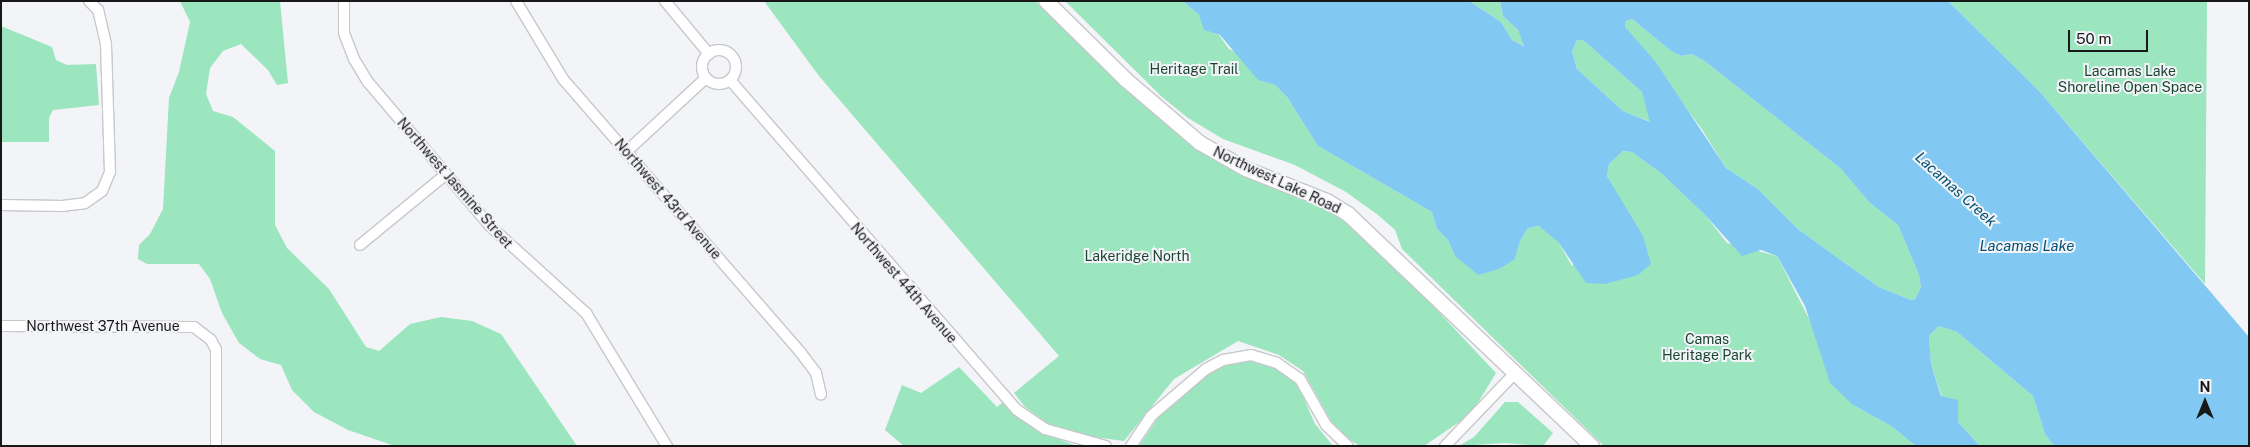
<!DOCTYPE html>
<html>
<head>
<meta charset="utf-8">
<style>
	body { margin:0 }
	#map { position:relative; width:2250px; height:447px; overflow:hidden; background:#f3f4f7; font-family:"Public Sans",sans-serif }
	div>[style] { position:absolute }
	.green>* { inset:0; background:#9be5bf }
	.water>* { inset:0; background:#81c9f3 }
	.roads { filter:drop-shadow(1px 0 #c7c8cb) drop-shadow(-1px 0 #c7c8cb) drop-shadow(0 1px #c7c8cb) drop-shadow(0 -1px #c7c8cb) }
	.minor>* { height:10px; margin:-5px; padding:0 5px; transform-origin:5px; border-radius:5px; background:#fff }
	.minor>.ring { margin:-5px; padding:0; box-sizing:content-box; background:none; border:10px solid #fff; border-radius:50% }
	.secondary>* { height:14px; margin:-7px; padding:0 7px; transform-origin:7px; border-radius:7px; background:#fff }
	span { translate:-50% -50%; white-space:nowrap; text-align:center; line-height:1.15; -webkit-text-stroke:4px #f3f4f7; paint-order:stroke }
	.park-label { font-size:14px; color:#1b4532 }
	.street-label { font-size:14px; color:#181819 }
	.water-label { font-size:15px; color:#005173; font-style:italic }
	.frame { position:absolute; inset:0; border:2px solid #181819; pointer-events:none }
	.north { position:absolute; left:2180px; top:377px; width:50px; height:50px; -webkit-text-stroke:4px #f3f4f7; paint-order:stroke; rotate:0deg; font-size:14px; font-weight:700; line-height:20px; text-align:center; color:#181819 }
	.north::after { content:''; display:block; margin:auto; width:18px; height:22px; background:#181819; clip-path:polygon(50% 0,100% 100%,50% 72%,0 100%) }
	.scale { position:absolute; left:2068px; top:30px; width:80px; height:22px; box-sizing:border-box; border:2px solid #181819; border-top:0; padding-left:6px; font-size:15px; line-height:18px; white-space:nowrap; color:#181819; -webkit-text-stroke:4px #f3f4f7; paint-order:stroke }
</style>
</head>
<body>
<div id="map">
	<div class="green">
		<i style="clip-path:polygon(180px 1px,280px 1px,288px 83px,277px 85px,268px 70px,241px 44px,223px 51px,210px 68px,206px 94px,213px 111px,233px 117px,275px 151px,275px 225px,287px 248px,329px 289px,366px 347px,379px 351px,410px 324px,441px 317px,472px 321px,501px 334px,577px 446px,395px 446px,348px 430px,314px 412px,292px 390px,281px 365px,260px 359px,239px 343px,222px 313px,210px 279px,199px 264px,147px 264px,138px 259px,139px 245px,150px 234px,163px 209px,169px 98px,179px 72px,190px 22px)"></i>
		<i style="clip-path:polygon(764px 1px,1035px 1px,1123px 88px,1209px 155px,1343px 216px,1389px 259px,1496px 373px,1471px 414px,1424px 446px,1359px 446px,1335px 428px,1303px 371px,1279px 355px,1238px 341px,1174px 379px,1124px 441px,1086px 436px,1047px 423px,1025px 407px,1014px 393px,1059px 356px,819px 76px)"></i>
		<i style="clip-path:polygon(1065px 1px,1183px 1px,1199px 15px,1205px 30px,1219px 35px,1229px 49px,1238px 53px,1258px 80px,1275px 85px,1287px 97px,1318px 146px,1432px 212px,1437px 229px,1448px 240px,1455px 256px,1515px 259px,1520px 241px,1528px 228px,1540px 226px,1559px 243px,1572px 266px,1619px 197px,1607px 176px,1609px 164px,1623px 151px,1632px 152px,1662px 174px,1706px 216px,1727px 243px,1777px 256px,1853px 405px,1891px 426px,1916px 446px,1604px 446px,1402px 249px,1395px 230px,1378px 215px,1346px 192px,1295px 165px,1223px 139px,1188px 118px,1162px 97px)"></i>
		<i style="clip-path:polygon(1469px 1px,1500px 1px,1503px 16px,1518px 30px,1525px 46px,1512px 40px,1501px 22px)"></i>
		<i style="clip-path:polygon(1948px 1px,2207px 1px,2205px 284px,2039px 91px)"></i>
		<i style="clip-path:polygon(1632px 19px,1671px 51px,1681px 56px,1692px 54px,1706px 62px,1840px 168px,1870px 203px,1898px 225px,1919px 275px,1921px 287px,1915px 299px,1911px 300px,1879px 287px,1842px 261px,1798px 229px,1758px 189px,1726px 168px,1701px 128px,1625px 27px,1626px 21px)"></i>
		<i style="clip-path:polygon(1px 26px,52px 47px,56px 60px,67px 65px,96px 64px,99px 105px,53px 110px,49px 118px,49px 142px,1px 142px)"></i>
		<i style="clip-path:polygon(1577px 40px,1583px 40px,1642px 92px,1651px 122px,1623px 111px,1577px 69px,1572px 51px)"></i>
		<i style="clip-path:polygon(1939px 326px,1957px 332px,2033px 396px,2045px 434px,2054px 446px,1980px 446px,1958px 422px,1942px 397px,1931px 364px,1929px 336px)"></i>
		<i style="clip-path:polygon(1235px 360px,1266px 362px,1287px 373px,1297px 383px,1315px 424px,1333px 446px,1139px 446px,1164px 409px,1213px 368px)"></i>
		<i style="clip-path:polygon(959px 367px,997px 407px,1004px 401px,1039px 432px,1077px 446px,904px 446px,885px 430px,902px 385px,921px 393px)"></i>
		<i style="clip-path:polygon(1505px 402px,1518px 402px,1553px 433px,1543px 446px,1505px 443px,1459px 446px,1474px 437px)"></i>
	</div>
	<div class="water">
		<i style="clip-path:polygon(evenodd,1183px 1px,1469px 1px,1501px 22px,1512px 40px,1524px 46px,1518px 30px,1503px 16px,1500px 1px,1948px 1px,2039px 91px,2249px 337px,2249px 446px,2054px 446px,2045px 434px,2033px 396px,1957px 332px,1939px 326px,1929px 336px,1931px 364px,1941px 396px,1958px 400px,1958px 422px,1980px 446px,1916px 446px,1891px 426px,1853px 405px,1830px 383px,1805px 306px,1777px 256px,1761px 250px,1742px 256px,1706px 216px,1662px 174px,1632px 152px,1623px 151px,1609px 164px,1607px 176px,1643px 236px,1651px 264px,1638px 275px,1605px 284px,1586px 283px,1559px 243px,1539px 226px,1528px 228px,1520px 241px,1515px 259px,1499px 269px,1478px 275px,1455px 256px,1448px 240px,1437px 229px,1432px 212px,1318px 146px,1287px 97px,1275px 85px,1258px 80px,1220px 35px,1204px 30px,1199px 15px,1183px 1px,1632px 19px,1671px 51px,1681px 56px,1692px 54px,1706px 62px,1840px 168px,1870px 203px,1898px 225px,1919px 275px,1921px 287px,1915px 299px,1911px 300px,1879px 287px,1842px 261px,1798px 229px,1758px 189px,1726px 168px,1655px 61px,1625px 27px,1626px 21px,1632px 19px,1183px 1px,1577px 40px,1583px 40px,1642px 92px,1650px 122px,1623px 111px,1577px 69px,1572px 51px,1577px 40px)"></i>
	</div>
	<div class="roads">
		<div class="minor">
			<i style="left:344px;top:1px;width:32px;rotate:90deg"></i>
			<i style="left:344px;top:33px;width:28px;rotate:69deg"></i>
			<i style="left:354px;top:59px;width:27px;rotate:59deg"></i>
			<i style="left:368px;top:82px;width:189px;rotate:49.7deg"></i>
			<i style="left:490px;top:226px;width:130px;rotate:42.2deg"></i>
			<i style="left:586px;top:313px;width:156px;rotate:58.7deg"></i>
			<i style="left:516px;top:1px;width:91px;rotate:58.9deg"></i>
			<i style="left:563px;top:79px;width:363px;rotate:49deg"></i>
			<i style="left:801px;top:353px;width:25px;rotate:53deg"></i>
			<i style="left:816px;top:373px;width:22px;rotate:77deg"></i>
			<i style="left:665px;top:1px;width:69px;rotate:50.3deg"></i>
			<i class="ring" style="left:702px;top:50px;width:24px;height:24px"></i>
			<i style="left:730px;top:80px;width:437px;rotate:49deg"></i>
			<i style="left:1017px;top:410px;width:34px;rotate:34deg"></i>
			<i style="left:1045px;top:429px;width:63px;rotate:15.6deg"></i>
			<i style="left:626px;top:152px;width:109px;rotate:-42.8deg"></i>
			<i style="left:1px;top:205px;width:61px;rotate:0.9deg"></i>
			<i style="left:62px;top:206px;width:23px;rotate:-7deg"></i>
			<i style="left:85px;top:203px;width:21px;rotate:-35deg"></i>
			<i style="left:102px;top:191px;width:21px;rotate:-67deg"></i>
			<i style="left:110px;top:172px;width:128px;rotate:-91.8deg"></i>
			<i style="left:106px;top:44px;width:35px;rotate:-103deg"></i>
			<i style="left:98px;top:10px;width:13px;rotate:-135deg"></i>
			<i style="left:360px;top:245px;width:110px;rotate:-39.5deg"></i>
			<i style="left:1px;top:326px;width:193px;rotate:0.3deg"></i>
			<i style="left:194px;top:327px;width:21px;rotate:37deg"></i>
			<i style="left:211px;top:340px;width:11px;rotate:63deg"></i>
			<i style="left:216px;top:350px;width:96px;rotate:90deg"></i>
			<i style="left:1131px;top:446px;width:36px;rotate:-56deg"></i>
			<i style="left:1151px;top:416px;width:72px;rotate:-40.5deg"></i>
			<i style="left:1206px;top:369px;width:19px;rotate:-28deg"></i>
			<i style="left:1223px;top:360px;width:28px;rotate:-10deg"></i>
			<i style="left:1251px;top:355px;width:27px;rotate:17deg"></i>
			<i style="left:1277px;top:363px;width:28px;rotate:35deg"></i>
			<i style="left:1300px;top:379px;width:53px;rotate:60.5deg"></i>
			<i style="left:1326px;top:425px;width:30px;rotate:44deg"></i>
			<i style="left:1445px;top:446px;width:100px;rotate:-46.2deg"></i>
		</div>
		<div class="secondary">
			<i style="left:1046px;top:1px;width:111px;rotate:44.6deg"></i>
			<i style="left:1125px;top:79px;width:99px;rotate:40.5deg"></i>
			<i style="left:1200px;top:143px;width:53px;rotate:29.5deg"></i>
			<i style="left:1246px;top:169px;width:87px;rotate:21.6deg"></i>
			<i style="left:1327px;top:201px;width:25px;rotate:32deg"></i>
			<i style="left:1348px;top:214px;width:337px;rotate:43.6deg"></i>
		</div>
	</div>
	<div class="park-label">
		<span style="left:1194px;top:69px">Heritage Trail</span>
		<span style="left:2130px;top:79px">Lacamas Lake<br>Shoreline Open Space</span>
		<span style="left:1137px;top:256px">Lakeridge North</span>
		<span style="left:1707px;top:347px">Camas<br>Heritage Park</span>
	</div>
	<div class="street-label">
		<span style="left:1277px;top:180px;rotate:25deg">Northwest Lake Road</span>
		<span style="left:455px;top:183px;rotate:49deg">Northwest Jasmine Street</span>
		<span style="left:668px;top:199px;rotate:49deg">Northwest 43rd Avenue</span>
		<span style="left:904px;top:283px;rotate:49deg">Northwest 44th Avenue</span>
		<span style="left:103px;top:326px">Northwest 37th Avenue</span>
	</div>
	<div class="water-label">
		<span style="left:1956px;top:189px;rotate:42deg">Lacamas Creek</span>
		<span style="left:2027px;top:246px">Lacamas Lake</span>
	</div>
	<div class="frame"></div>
	<div class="north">N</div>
	<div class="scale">50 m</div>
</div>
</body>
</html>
